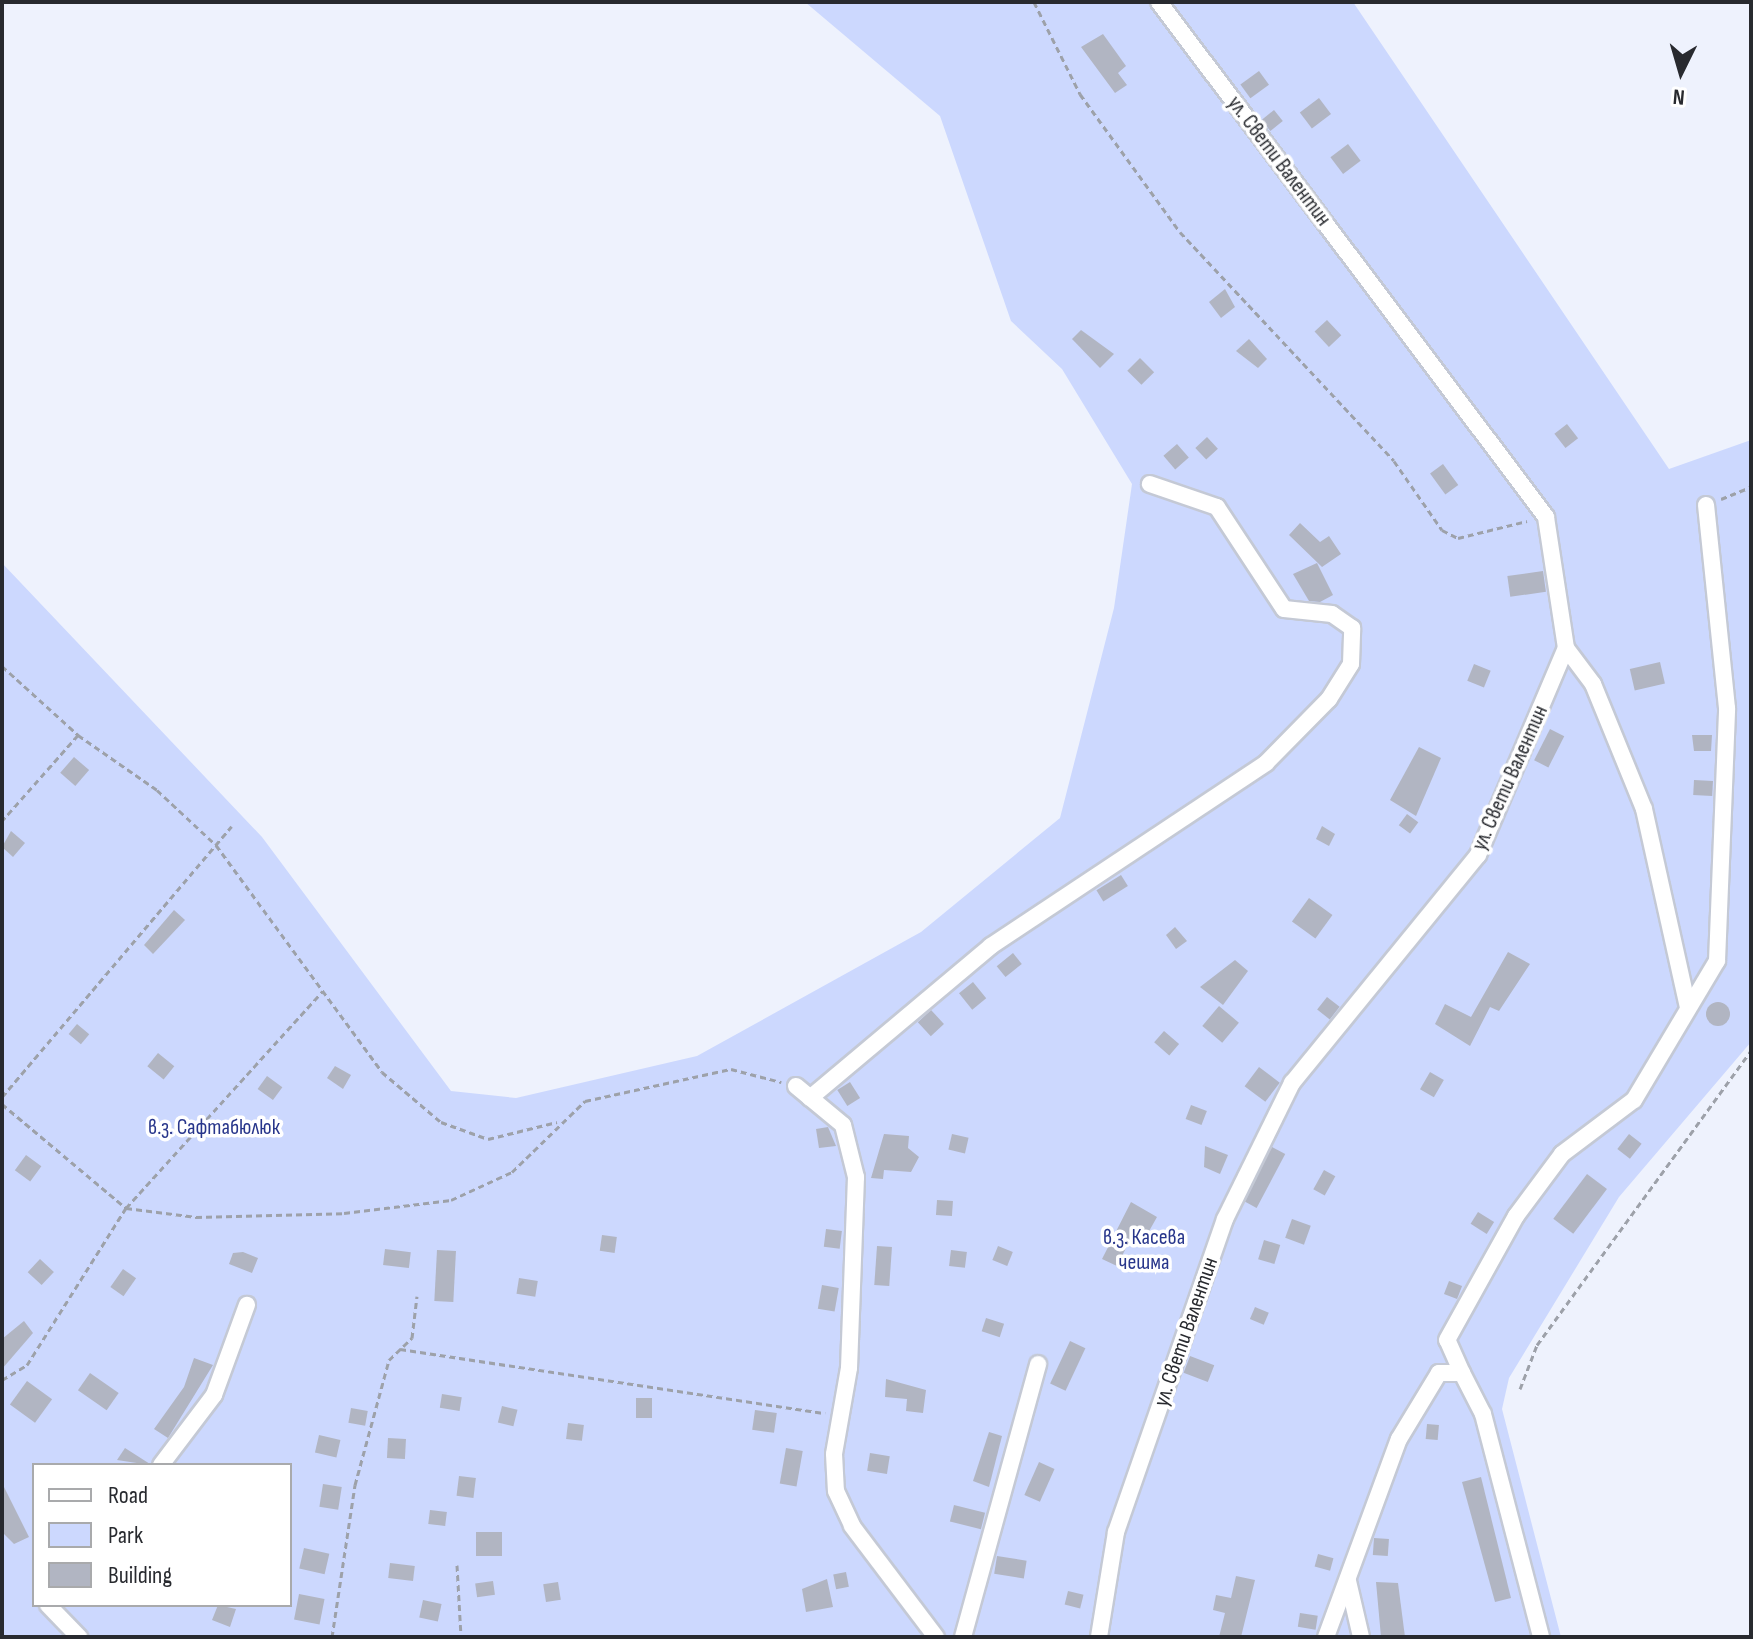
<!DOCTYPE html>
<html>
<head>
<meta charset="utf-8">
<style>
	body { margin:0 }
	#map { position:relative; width:1753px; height:1639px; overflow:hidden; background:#eef2fd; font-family:"Sofia Sans Condensed",sans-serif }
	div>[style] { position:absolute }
	.green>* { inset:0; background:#ccd8fe }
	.building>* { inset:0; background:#b1b5c2; transform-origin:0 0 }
	.round { border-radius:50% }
	.path>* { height:3px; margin-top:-1.5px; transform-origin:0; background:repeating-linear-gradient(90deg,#9da1a9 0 6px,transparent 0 10px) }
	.roads { filter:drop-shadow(2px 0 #c4c9d5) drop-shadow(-2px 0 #c4c9d5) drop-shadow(0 2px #c4c9d5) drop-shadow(0 -2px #c4c9d5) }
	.minor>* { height:16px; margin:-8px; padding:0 8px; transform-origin:8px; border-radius:8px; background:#fff }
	span { translate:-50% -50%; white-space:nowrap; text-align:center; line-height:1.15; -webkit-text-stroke:7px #fff; paint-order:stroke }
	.street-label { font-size:22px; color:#282a2f }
	.park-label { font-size:22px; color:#28368b }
	.frame { position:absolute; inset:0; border:4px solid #282a2f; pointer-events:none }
	.legend { position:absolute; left:32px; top:1463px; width:260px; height:144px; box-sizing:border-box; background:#fff; border:2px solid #a9aaac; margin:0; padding:10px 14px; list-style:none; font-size:24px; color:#282a2f }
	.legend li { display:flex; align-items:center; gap:16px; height:40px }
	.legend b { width:40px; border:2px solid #a9aaac }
	.north { position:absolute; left:1641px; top:32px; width:80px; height:80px; -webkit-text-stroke:6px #fff; paint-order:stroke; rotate:185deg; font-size:22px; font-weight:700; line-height:32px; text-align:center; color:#282a2f }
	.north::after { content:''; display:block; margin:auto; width:28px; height:36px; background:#282a2f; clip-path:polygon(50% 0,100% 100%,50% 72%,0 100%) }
</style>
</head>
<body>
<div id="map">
	<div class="green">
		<i style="clip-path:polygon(evenodd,805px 2px,1353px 2px,1669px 469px,1751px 440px,1751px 1042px,1619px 1197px,1509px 1378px,1502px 1409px,1561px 1637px,2px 1637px,2px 563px,262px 837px,451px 1091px,516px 1098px,697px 1056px,921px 932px,1060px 818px,1114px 608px,1132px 484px,1062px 369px,1011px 321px,940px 116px,805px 2px,34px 1465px,290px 1465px,290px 1605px,34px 1605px,34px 1465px)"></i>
	</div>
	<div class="building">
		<i style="clip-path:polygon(1103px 34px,1126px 66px,1118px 73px,1127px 85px,1115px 93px,1081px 47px)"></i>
		<i style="left:1259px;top:71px;width:17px;height:23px;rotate:54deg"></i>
		<i style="left:1319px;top:98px;width:20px;height:24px;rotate:53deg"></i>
		<i style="left:1274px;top:110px;width:14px;height:16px;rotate:51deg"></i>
		<i style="left:1348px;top:144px;width:21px;height:22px;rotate:53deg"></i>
		<i style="clip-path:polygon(1225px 289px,1235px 307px,1221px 318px,1209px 302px)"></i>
		<i style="left:1327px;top:320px;width:21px;height:17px;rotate:47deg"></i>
		<i style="clip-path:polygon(1081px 330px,1114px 354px,1100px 368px,1072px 339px)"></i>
		<i style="clip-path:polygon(1249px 339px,1267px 359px,1258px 368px,1236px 351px)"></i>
		<i style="left:1140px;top:358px;width:20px;height:18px;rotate:45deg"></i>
		<i style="left:1567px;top:424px;width:18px;height:16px;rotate:52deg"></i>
		<i style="left:1207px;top:437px;width:16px;height:16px;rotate:47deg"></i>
		<i style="left:1177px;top:444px;width:18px;height:18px;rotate:49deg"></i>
		<i style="left:1443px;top:464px;width:26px;height:16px;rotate:54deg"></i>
		<i style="clip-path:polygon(1300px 523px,1320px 542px,1329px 536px,1341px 554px,1322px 567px,1289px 535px)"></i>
		<i style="clip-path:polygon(1317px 563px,1333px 595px,1320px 602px,1309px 601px,1293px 574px)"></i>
		<i style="left:1543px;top:571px;width:21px;height:36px;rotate:82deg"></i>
		<i style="left:1660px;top:662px;width:22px;height:31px;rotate:77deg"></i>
		<i style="left:1474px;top:664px;width:18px;height:18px;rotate:22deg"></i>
		<i style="left:1550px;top:729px;width:16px;height:35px;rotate:27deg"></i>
		<i style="clip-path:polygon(1692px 735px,1712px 735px,1711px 751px,1694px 751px)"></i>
		<i style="clip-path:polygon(1419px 747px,1441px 758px,1416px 816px,1390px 800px)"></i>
		<i style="left:74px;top:757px;width:20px;height:21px;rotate:41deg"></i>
		<i style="left:1694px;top:780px;width:19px;height:15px;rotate:3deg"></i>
		<i style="left:1407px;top:814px;width:14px;height:14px;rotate:36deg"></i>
		<i style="clip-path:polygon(1322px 826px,1335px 834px,1329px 846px,1316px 839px)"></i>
		<i style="clip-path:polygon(11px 831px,25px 843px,13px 857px,2px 847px)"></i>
		<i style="left:1121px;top:875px;width:13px;height:29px;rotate:58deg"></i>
		<i style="left:1309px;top:898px;width:29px;height:29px;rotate:36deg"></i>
		<i style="clip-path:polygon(174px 910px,185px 920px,153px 954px,144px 945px)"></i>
		<i style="clip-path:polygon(1175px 927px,1187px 941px,1176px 949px,1166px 935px)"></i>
		<i style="clip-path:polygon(1508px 952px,1530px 964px,1499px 1011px,1490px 1007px,1470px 1046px,1435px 1024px,1445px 1004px,1471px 1017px)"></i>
		<i style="left:1013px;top:953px;width:14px;height:21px;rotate:51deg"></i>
		<i style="clip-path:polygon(1235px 960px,1248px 971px,1223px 1005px,1200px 987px)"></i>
		<i style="left:973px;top:982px;width:21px;height:18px;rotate:51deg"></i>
		<i style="left:1327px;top:997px;width:16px;height:16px;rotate:38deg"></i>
		<i class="round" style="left:1706px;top:1002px;width:24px;height:24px"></i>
		<i style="left:1219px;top:1006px;width:26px;height:26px;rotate:40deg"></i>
		<i style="left:931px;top:1010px;width:19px;height:18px;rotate:47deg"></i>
		<i style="left:77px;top:1024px;width:16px;height:13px;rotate:40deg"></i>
		<i style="left:1164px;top:1031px;width:20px;height:15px;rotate:41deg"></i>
		<i style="left:158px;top:1053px;width:21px;height:17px;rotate:39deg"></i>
		<i style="clip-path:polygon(335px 1066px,351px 1075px,343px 1089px,327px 1078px)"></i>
		<i style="left:1259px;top:1067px;width:26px;height:24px;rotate:37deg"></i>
		<i style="left:1430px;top:1072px;width:16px;height:20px;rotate:30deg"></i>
		<i style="left:267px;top:1076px;width:19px;height:16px;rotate:36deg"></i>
		<i style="left:850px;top:1082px;width:19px;height:15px;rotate:58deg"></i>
		<i style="left:1191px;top:1105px;width:17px;height:15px;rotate:21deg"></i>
		<i style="clip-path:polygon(828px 1127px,836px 1146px,819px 1148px,816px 1129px)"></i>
		<i style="clip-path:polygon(884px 1134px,909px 1136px,908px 1148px,919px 1157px,911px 1172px,884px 1170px,883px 1179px,871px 1178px)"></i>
		<i style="left:952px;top:1134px;width:17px;height:16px;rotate:13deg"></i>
		<i style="left:1629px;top:1134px;width:16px;height:19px;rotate:38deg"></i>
		<i style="clip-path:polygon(1205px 1146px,1228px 1155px,1220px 1174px,1204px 1167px)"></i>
		<i style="left:1272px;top:1147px;width:15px;height:61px;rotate:28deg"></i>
		<i style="left:26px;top:1155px;width:19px;height:19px;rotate:36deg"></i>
		<i style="left:1324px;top:1170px;width:13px;height:22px;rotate:29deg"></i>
		<i style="left:1587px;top:1174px;width:25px;height:56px;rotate:37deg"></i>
		<i style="left:937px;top:1200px;width:16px;height:15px;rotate:4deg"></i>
		<i style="clip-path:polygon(1131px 1202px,1157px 1217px,1143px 1242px,1132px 1236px,1117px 1266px,1102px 1259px)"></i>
		<i style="left:1478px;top:1212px;width:19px;height:14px;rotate:32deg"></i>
		<i style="left:1292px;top:1219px;width:20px;height:20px;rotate:20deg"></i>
		<i style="left:826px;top:1229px;width:16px;height:18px;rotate:7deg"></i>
		<i style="left:602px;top:1235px;width:15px;height:16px;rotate:8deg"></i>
		<i style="left:1264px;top:1240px;width:17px;height:20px;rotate:17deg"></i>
		<i style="left:877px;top:1246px;width:15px;height:39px;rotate:4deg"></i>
		<i style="left:998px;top:1246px;width:16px;height:15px;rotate:22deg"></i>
		<i style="left:385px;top:1249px;width:26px;height:16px;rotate:7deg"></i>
		<i style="left:437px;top:1250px;width:19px;height:51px;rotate:3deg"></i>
		<i style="left:951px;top:1250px;width:16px;height:16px;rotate:7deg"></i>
		<i style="clip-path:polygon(243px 1252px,258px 1258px,252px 1273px,229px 1264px,233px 1253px)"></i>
		<i style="left:40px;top:1259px;width:19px;height:18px;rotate:43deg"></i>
		<i style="left:123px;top:1269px;width:16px;height:22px;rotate:35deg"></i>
		<i style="left:519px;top:1278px;width:19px;height:16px;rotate:9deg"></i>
		<i style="left:1449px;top:1281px;width:14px;height:14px;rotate:21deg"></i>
		<i style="left:822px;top:1285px;width:17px;height:24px;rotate:10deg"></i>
		<i style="left:1255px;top:1307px;width:15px;height:13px;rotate:23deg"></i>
		<i style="left:986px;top:1318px;width:19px;height:14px;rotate:18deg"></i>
		<i style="clip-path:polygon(24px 1321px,33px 1333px,2px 1369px,2px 1339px)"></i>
		<i style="left:1070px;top:1341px;width:17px;height:47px;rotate:25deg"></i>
		<i style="left:1190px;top:1356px;width:26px;height:18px;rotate:21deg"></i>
		<i style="clip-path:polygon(194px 1358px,213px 1365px,168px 1438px,154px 1429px,184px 1387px)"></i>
		<i style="left:90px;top:1373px;width:35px;height:21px;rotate:35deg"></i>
		<i style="clip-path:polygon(886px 1379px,926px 1390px,923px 1413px,906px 1411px,907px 1399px,885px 1397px)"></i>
		<i style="left:27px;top:1381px;width:31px;height:29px;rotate:36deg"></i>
		<i style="left:442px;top:1394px;width:20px;height:14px;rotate:9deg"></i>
		<i style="left:636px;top:1398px;width:16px;height:20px"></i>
		<i style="left:502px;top:1406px;width:16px;height:17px;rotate:14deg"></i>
		<i style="left:351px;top:1408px;width:17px;height:15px;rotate:10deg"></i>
		<i style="left:755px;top:1410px;width:22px;height:20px;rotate:8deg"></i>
		<i style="left:568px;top:1423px;width:16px;height:16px;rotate:7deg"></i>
		<i style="left:1427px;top:1424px;width:12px;height:15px;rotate:5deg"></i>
		<i style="clip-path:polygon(989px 1432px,1002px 1436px,989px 1487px,973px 1481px)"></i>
		<i style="left:319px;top:1435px;width:22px;height:18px;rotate:13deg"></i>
		<i style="left:388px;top:1438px;width:18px;height:20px;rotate:3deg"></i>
		<i style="clip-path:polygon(125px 1448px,150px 1464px,150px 1465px,117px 1460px)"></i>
		<i style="left:786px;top:1448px;width:17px;height:36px;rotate:10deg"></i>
		<i style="left:870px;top:1453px;width:20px;height:18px;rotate:9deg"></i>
		<i style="left:1039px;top:1462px;width:17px;height:36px;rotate:24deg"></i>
		<i style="left:459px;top:1476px;width:17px;height:20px;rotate:7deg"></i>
		<i style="clip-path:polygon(1481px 1477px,1511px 1598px,1495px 1602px,1462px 1482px)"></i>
		<i style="clip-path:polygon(2px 1483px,29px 1537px,14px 1544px,2px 1532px)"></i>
		<i style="left:323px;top:1484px;width:19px;height:23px;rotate:9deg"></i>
		<i style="left:954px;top:1505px;width:32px;height:17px;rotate:14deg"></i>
		<i style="left:430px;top:1510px;width:17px;height:14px;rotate:7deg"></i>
		<i style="left:476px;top:1532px;width:26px;height:24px"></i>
		<i style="left:1374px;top:1538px;width:15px;height:17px;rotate:4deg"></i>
		<i style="left:304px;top:1548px;width:26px;height:21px;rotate:13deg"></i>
		<i style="left:1318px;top:1554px;width:16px;height:13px;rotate:15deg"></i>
		<i style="left:997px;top:1556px;width:30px;height:18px;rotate:9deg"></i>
		<i style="left:390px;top:1563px;width:25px;height:15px;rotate:7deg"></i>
		<i style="left:846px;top:1572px;width:15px;height:13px;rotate:79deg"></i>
		<i style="clip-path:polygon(1236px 1576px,1255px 1580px,1241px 1637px,1219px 1637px,1225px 1613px,1213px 1610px,1216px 1595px,1231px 1598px)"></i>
		<i style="clip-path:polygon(827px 1579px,833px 1607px,806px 1612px,802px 1589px)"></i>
		<i style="left:493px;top:1581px;width:14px;height:18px;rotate:82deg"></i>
		<i style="left:558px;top:1582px;width:18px;height:15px;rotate:81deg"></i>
		<i style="clip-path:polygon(1376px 1582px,1398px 1583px,1405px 1637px,1381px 1637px)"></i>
		<i style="left:1068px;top:1591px;width:16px;height:14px;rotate:14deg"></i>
		<i style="left:299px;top:1594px;width:26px;height:26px;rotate:11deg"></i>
		<i style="left:423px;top:1600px;width:19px;height:18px;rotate:12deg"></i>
		<i style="clip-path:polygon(218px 1605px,236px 1609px,230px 1627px,212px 1620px)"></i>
		<i style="left:1300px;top:1613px;width:18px;height:14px;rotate:9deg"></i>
	</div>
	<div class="path">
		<i style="left:1034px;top:2px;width:103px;rotate:63.4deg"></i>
		<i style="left:1080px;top:94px;width:170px;rotate:54.1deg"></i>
		<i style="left:1180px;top:232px;width:313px;rotate:46.9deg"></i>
		<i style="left:1394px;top:461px;width:84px;rotate:55.2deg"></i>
		<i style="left:1442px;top:530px;width:18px;rotate:27deg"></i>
		<i style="left:1458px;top:538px;width:71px;rotate:-13.8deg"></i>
		<i style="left:1721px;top:499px;width:32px;rotate:-22deg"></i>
		<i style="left:2px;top:666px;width:103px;rotate:42.2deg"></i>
		<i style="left:78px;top:735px;width:115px;rotate:131.5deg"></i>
		<i style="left:78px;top:735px;width:96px;rotate:34.8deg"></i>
		<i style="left:157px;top:790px;width:81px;rotate:43deg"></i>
		<i style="left:216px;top:845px;width:281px;rotate:53.8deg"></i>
		<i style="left:382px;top:1072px;width:77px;rotate:40.3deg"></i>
		<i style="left:441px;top:1122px;width:50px;rotate:19.9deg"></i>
		<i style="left:488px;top:1139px;width:71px;rotate:-13.8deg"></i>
		<i style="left:2px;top:1097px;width:355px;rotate:-49.7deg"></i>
		<i style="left:2px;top:1104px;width:162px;rotate:40deg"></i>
		<i style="left:126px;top:1208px;width:293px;rotate:-47.8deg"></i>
		<i style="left:400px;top:1349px;width:430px;rotate:8.6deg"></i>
		<i style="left:2px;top:1380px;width:29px;rotate:-31deg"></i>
		<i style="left:27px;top:1365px;width:186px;rotate:-57.8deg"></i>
		<i style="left:126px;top:1208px;width:71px;rotate:7.3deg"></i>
		<i style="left:196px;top:1217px;width:148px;rotate:-1.5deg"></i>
		<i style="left:344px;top:1213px;width:108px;rotate:-6.9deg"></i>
		<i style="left:451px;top:1200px;width:67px;rotate:-24.7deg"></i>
		<i style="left:512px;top:1172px;width:102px;rotate:-44.2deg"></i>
		<i style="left:585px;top:1101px;width:149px;rotate:-12.4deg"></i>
		<i style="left:731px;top:1069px;width:52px;rotate:14.6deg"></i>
		<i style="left:1520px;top:1389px;width:47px;rotate:-68.9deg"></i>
		<i style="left:1537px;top:1345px;width:364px;rotate:-54deg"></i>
		<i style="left:457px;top:1565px;width:72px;rotate:86.8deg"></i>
		<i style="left:332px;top:1637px;width:154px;rotate:-81.4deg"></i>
		<i style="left:355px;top:1485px;width:130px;rotate:-74.8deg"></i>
		<i style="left:389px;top:1360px;width:32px;rotate:-44deg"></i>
		<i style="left:412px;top:1338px;width:42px;rotate:-83.2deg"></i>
	</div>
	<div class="roads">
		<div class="minor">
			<i style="left:1566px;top:648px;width:45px;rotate:53.1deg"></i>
			<i style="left:1593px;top:684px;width:135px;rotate:67.8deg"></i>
			<i style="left:1644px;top:809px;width:203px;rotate:77.5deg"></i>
			<i style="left:796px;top:1086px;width:61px;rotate:39.7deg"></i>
			<i style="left:843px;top:1125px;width:54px;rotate:76deg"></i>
			<i style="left:856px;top:1177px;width:191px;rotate:92.1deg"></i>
			<i style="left:849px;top:1368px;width:87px;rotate:99.9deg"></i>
			<i style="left:834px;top:1454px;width:37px;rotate:87deg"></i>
			<i style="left:836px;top:1491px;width:38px;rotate:65deg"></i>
			<i style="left:852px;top:1526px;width:139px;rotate:52.9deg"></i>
			<i style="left:810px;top:1098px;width:236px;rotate:-40deg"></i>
			<i style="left:991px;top:946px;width:330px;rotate:-33.6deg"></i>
			<i style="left:1266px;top:763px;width:90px;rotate:-45.5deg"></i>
			<i style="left:1329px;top:699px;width:41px;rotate:-57.8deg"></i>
			<i style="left:1351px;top:664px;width:36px;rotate:-88deg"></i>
			<i style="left:1352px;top:628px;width:24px;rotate:-145deg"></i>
			<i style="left:1332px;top:614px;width:48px;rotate:-174.1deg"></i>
			<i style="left:1284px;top:609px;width:122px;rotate:-123.3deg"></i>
			<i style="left:1217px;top:507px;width:71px;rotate:-161.1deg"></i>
			<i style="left:1462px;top:1373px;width:36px;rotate:-114deg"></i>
			<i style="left:1447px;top:1340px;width:142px;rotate:-60.9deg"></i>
			<i style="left:1516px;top:1216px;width:77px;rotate:-53.4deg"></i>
			<i style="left:1562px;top:1154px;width:90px;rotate:-36.9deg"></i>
			<i style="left:1634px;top:1100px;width:162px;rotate:-59.2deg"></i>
			<i style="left:1717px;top:961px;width:253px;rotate:-87.7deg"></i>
			<i style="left:1727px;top:708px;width:204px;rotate:-95.9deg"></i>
			<i style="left:161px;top:1465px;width:88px;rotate:-52.9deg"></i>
			<i style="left:214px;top:1395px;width:96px;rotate:-69.9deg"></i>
			<i style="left:1348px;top:1581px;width:57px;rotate:76.9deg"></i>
			<i style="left:48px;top:1605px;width:45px;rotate:45.9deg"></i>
			<i style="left:963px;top:1637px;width:283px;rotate:-74.6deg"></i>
			<i style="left:1099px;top:1637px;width:106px;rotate:-80.8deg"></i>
			<i style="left:1116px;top:1532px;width:331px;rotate:-70.8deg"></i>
			<i style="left:1225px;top:1219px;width:152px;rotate:-63.8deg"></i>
			<i style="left:1292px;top:1083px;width:294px;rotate:-50.8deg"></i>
			<i style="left:1478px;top:855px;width:225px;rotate:-67deg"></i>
			<i style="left:1566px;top:648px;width:133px;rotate:-98.7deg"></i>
			<i style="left:1546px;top:517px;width:644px;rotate:-126.92deg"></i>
			<i style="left:1326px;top:1637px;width:211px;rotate:-69.8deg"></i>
			<i style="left:1399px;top:1439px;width:77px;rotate:-58.8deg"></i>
			<i style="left:1439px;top:1373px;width:23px"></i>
			<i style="left:1462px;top:1373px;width:46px;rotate:62.9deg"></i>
			<i style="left:1483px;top:1414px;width:230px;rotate:75.4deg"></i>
		</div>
	</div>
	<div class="street-label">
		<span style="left:1279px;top:161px;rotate:53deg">ул. Свети Валентин</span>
		<span style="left:1510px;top:778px;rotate:-66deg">ул. Свети Валентин</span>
		<span style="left:1186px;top:1332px;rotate:-71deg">ул. Свети Валентин</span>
	</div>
	<div class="park-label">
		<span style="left:214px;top:1128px">в.з. Сафтабюлюк</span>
		<span style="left:1144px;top:1250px">в.з. Касева<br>чешма</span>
	</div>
	<div class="frame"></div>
	<ul class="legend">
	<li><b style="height:10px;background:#fff"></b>Road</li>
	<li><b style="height:22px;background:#ccd8fe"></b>Park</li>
	<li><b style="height:22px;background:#b1b5c2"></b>Building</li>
	</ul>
	<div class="north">N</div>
</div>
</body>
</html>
